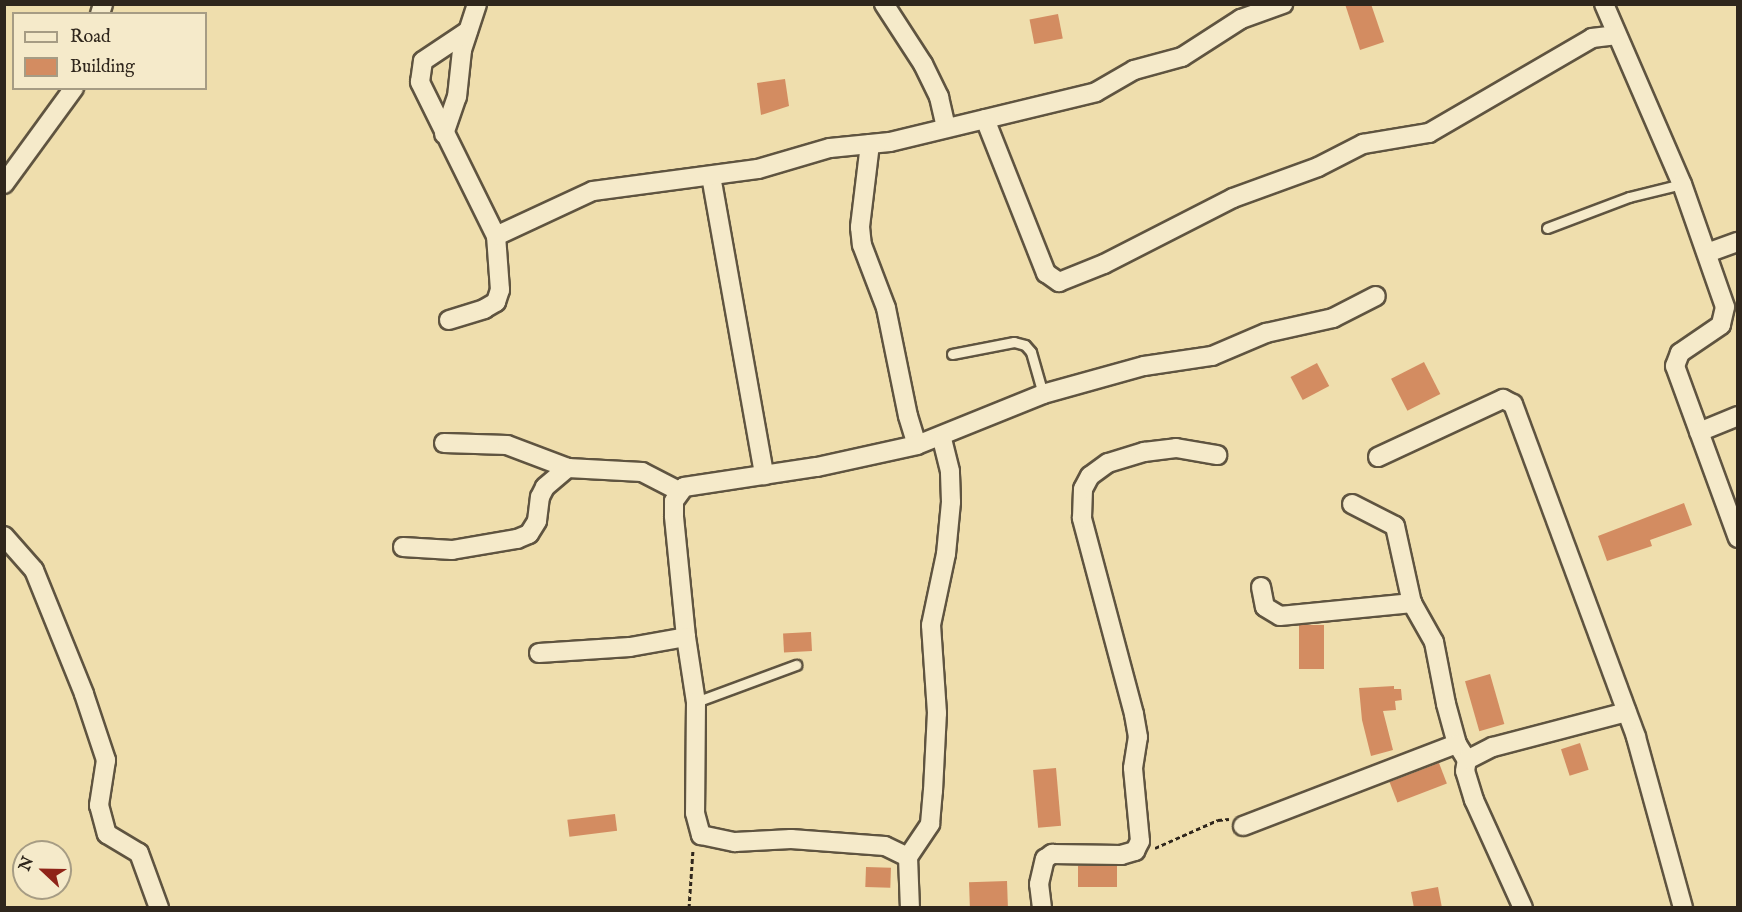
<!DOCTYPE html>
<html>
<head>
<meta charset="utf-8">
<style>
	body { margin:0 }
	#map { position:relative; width:1742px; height:912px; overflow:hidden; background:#efdead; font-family:"IM FELL English",serif }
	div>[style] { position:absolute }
	.building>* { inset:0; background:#d38c61; transform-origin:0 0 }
	.path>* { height:3px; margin-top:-1.5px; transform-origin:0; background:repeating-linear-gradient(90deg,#2f261c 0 4.5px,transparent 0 7.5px) }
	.roads { filter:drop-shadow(2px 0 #5f5440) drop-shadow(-2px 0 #5f5440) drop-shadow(0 2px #5f5440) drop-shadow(0 -2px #5f5440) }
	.service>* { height:9px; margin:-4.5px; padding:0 4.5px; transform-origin:4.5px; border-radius:4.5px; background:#f5eaca }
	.minor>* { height:18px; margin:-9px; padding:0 9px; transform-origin:9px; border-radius:9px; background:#f5eaca }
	span { translate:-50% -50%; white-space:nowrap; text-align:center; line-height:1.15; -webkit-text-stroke:4.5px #f5eaca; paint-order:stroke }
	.frame { position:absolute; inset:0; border:6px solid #2f261c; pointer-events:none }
	.legend { position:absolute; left:12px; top:12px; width:195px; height:78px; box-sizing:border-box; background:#f5eaca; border:2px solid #a69c84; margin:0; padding:8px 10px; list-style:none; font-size:18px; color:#2f261c }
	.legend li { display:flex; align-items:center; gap:12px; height:30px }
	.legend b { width:30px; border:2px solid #a69c84 }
	.north { position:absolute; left:12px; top:840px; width:60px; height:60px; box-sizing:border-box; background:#f5eaca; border:2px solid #a69c84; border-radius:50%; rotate:292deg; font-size:16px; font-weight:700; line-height:24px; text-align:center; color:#2f261c }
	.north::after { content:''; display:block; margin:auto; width:21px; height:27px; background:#8f2418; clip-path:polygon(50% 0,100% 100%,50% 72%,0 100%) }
</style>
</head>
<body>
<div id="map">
	<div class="building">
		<i style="clip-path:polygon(1345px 4px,1371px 4px,1384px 42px,1360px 50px)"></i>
		<i style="left:1058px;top:14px;width:25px;height:29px;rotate:79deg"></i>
		<i style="clip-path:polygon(785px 79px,789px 106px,761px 115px,757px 83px)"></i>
		<i style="left:1424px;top:362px;width:36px;height:37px;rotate:63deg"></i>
		<i style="left:1317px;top:363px;width:26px;height:30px;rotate:62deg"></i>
		<i style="clip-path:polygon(1684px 503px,1692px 525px,1650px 540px,1652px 546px,1607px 561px,1598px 536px)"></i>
		<i style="left:1299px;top:625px;width:25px;height:44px"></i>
		<i style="left:811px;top:632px;width:19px;height:28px;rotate:87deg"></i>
		<i style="left:1490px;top:674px;width:52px;height:26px;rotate:74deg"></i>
		<i style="clip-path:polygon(1394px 686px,1394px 689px,1401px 689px,1402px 700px,1395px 701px,1396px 710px,1383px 711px,1393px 750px,1371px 756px,1362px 720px,1359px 688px)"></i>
		<i style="left:1580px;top:743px;width:28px;height:20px;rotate:72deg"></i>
		<i style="left:1439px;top:763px;width:22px;height:53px;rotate:69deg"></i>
		<i style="left:1056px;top:768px;width:58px;height:23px;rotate:85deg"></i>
		<i style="left:615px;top:814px;width:17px;height:48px;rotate:83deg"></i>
		<i style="left:1078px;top:866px;width:39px;height:21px"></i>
		<i style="left:866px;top:867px;width:25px;height:20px;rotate:2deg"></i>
		<i style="left:1007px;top:881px;width:27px;height:38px;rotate:88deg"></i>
		<i style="clip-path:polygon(1438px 887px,1442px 908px,1414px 908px,1411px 892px)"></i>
	</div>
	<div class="path">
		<i style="left:1155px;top:848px;width:69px;rotate:-24deg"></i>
		<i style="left:1218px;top:820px;width:11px;rotate:-5deg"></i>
		<i style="left:689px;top:908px;width:58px;rotate:-86.1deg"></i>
	</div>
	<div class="roads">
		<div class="service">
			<i style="left:1547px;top:228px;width:88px;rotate:-20.7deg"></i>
			<i style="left:1629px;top:197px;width:55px;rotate:-13.8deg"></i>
			<i style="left:952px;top:354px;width:63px;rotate:-11deg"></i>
			<i style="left:1014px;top:342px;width:11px;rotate:15deg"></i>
			<i style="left:1025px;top:345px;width:9px;rotate:49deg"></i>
			<i style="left:1031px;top:352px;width:44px;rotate:74.1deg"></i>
			<i style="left:696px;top:702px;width:107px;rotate:-20.3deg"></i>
		</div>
		<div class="minor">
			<i style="left:884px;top:4px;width:72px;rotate:57deg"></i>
			<i style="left:923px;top:64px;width:37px;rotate:64deg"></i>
			<i style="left:939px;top:97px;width:31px;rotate:77deg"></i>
			<i style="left:1604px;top:4px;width:196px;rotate:66.6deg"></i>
			<i style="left:1682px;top:184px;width:130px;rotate:70.7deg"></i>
			<i style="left:1725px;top:307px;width:18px;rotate:103deg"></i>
			<i style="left:1721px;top:325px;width:50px;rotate:145.7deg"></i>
			<i style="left:1680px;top:353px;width:14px;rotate:111deg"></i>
			<i style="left:1675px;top:366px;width:183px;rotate:69.9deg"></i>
			<i style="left:100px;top:14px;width:10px;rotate:-73deg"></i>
			<i style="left:985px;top:119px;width:166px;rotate:68.4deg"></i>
			<i style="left:1046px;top:273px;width:16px;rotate:35deg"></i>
			<i style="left:1059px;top:282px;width:48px;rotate:-21.8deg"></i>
			<i style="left:1104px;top:264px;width:145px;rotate:-27.1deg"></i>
			<i style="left:1233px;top:198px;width:90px;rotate:-20deg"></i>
			<i style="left:1318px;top:167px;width:51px;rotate:-27.1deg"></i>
			<i style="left:1363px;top:144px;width:67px;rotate:-9.5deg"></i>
			<i style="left:1429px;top:133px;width:189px;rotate:-30.2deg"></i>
			<i style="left:1592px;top:38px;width:23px;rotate:-7deg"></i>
			<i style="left:444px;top:134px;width:39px;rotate:-71deg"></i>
			<i style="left:457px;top:97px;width:47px;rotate:-83.9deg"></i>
			<i style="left:462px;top:50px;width:48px;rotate:-71.9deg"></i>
			<i style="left:870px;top:144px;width:84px;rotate:96.9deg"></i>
			<i style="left:860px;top:227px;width:18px;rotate:84deg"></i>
			<i style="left:862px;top:245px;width:67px;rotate:69.1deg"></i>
			<i style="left:886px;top:308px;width:110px;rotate:78.5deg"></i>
			<i style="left:908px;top:416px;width:30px;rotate:73deg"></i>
			<i style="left:711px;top:176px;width:304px;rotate:79.9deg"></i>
			<i style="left:4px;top:184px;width:119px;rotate:-53.9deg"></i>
			<i style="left:496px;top:236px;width:107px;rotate:-24.9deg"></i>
			<i style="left:593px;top:191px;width:166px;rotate:-7.6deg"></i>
			<i style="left:758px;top:169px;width:75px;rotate:-16.3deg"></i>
			<i style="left:830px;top:148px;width:60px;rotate:-5.7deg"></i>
			<i style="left:890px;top:142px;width:212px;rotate:-13.6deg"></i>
			<i style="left:1096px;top:92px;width:44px;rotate:-30.1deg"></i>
			<i style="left:1134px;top:70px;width:50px;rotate:-15.2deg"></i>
			<i style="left:1182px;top:57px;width:70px;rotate:-32.8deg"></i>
			<i style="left:1241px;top:19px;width:45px;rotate:-19.7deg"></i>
			<i style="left:1707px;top:253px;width:33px;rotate:-20deg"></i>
			<i style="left:449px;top:320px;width:37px;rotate:-17deg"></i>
			<i style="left:484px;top:309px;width:14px;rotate:-30deg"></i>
			<i style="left:496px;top:302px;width:13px;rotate:-72deg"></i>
			<i style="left:500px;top:290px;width:54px;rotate:-94.2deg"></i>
			<i style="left:496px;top:236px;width:172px;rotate:-116.3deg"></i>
			<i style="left:420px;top:82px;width:21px;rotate:-82deg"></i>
			<i style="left:423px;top:61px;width:54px;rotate:-33.7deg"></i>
			<i style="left:1699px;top:432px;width:42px;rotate:-22.3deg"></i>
			<i style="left:444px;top:443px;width:63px;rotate:1.8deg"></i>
			<i style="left:507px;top:445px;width:65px;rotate:20.7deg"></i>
			<i style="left:568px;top:468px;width:74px;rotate:3.1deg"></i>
			<i style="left:642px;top:472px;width:42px;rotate:27.2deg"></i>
			<i style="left:1378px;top:457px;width:138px;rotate:-24.9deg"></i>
			<i style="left:1503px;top:399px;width:11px;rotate:27deg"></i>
			<i style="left:1513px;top:404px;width:355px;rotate:69.7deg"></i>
			<i style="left:1636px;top:737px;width:177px;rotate:74.6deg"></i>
			<i style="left:1352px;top:504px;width:48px;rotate:27.1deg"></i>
			<i style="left:1395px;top:526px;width:79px;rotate:77.6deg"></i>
			<i style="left:1412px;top:603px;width:45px;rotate:60.6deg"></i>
			<i style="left:1434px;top:642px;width:63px;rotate:79deg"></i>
			<i style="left:1446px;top:704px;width:41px;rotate:74.6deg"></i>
			<i style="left:1457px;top:744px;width:19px;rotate:58deg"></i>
			<i style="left:4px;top:536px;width:45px;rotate:48.6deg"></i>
			<i style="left:34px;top:570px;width:134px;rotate:68deg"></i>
			<i style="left:84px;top:694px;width:70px;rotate:71.6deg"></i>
			<i style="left:106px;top:760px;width:46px;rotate:98.8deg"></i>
			<i style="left:99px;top:805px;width:30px;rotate:75deg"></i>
			<i style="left:107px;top:834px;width:37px;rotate:31deg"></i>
			<i style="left:139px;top:853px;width:59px;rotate:70deg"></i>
			<i style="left:403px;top:547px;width:49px;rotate:3.5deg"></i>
			<i style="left:452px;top:550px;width:66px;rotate:-9.6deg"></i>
			<i style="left:517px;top:539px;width:13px;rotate:-23deg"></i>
			<i style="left:529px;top:534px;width:15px;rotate:-58deg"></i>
			<i style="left:537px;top:521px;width:24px;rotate:-83deg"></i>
			<i style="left:540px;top:497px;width:11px;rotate:-63deg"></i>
			<i style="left:545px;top:487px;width:30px;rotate:-40deg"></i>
			<i style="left:1261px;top:587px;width:20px;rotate:79deg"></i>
			<i style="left:1265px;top:607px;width:17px;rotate:31deg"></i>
			<i style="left:1280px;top:616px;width:133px;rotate:-5.6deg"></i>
			<i style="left:686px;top:637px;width:122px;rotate:-95.7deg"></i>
			<i style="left:674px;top:516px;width:15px;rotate:-90deg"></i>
			<i style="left:674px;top:501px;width:17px;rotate:-54deg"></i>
			<i style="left:684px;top:487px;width:134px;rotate:-8.6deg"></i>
			<i style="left:817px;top:467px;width:102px;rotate:-12.4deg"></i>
			<i style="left:917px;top:445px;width:136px;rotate:-22deg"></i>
			<i style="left:1043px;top:394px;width:105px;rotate:-15.5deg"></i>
			<i style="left:1144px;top:366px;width:69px;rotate:-8.4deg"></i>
			<i style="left:1212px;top:356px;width:59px;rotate:-23.1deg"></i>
			<i style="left:1266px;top:333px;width:69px;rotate:-12.6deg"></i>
			<i style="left:1333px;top:318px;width:48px;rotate:-27.1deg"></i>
			<i style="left:539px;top:653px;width:91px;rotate:-3.8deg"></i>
			<i style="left:630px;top:647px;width:57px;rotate:-10.1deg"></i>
			<i style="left:686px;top:637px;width:66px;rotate:81.3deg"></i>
			<i style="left:696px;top:702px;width:111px;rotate:90.5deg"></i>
			<i style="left:695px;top:813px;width:23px;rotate:75deg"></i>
			<i style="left:701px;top:835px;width:35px;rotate:12deg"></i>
			<i style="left:735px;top:842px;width:56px;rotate:-3.1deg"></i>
			<i style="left:791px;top:839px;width:94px;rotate:4.3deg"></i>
			<i style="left:885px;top:846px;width:25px;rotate:26deg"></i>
			<i style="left:908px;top:857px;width:51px;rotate:87.8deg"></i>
			<i style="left:1243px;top:826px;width:229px;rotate:-21deg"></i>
			<i style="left:908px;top:857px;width:40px;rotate:-56deg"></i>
			<i style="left:930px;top:824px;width:33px;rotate:-85deg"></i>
			<i style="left:933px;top:791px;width:78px;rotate:-87.1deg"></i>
			<i style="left:937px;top:713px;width:88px;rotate:-93.9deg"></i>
			<i style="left:931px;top:625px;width:73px;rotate:-78.1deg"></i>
			<i style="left:946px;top:554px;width:52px;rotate:-84.5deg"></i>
			<i style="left:951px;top:502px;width:31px;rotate:-92deg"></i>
			<i style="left:950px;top:471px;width:34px;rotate:-104deg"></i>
			<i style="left:1042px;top:908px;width:24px;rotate:-97deg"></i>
			<i style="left:1039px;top:884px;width:26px;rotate:-77deg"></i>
			<i style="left:1045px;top:859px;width:9px;rotate:-36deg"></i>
			<i style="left:1052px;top:854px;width:69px;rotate:0.8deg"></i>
			<i style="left:1121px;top:855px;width:15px;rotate:-16deg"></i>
			<i style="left:1135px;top:851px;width:11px;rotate:-63deg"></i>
			<i style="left:1140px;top:841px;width:73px;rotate:-95.5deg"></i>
			<i style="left:1133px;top:768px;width:31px;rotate:-81deg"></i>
			<i style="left:1138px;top:737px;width:23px;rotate:-100deg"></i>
			<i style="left:1134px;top:714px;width:203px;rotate:-104.9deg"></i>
			<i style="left:1082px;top:518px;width:29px;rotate:-88deg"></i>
			<i style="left:1083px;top:489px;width:15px;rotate:-62deg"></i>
			<i style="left:1090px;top:476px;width:22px;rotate:-36deg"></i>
			<i style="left:1108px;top:463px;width:38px;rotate:-17deg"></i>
			<i style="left:1144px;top:452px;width:32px;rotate:-7deg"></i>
			<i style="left:1176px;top:448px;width:42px;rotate:9.7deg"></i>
			<i style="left:1523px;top:908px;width:119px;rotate:-114.4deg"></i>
			<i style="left:1474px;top:800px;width:30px;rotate:-107deg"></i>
			<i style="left:1465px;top:771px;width:11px;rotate:-80deg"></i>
			<i style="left:1467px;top:760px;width:29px;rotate:-27deg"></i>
			<i style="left:1493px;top:747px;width:138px;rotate:-14.7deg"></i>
		</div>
	</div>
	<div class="frame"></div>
	<ul class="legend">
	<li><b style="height:8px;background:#f5eaca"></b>Road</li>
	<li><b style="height:16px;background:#d38c61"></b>Building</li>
	</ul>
	<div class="north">N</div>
</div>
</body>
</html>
